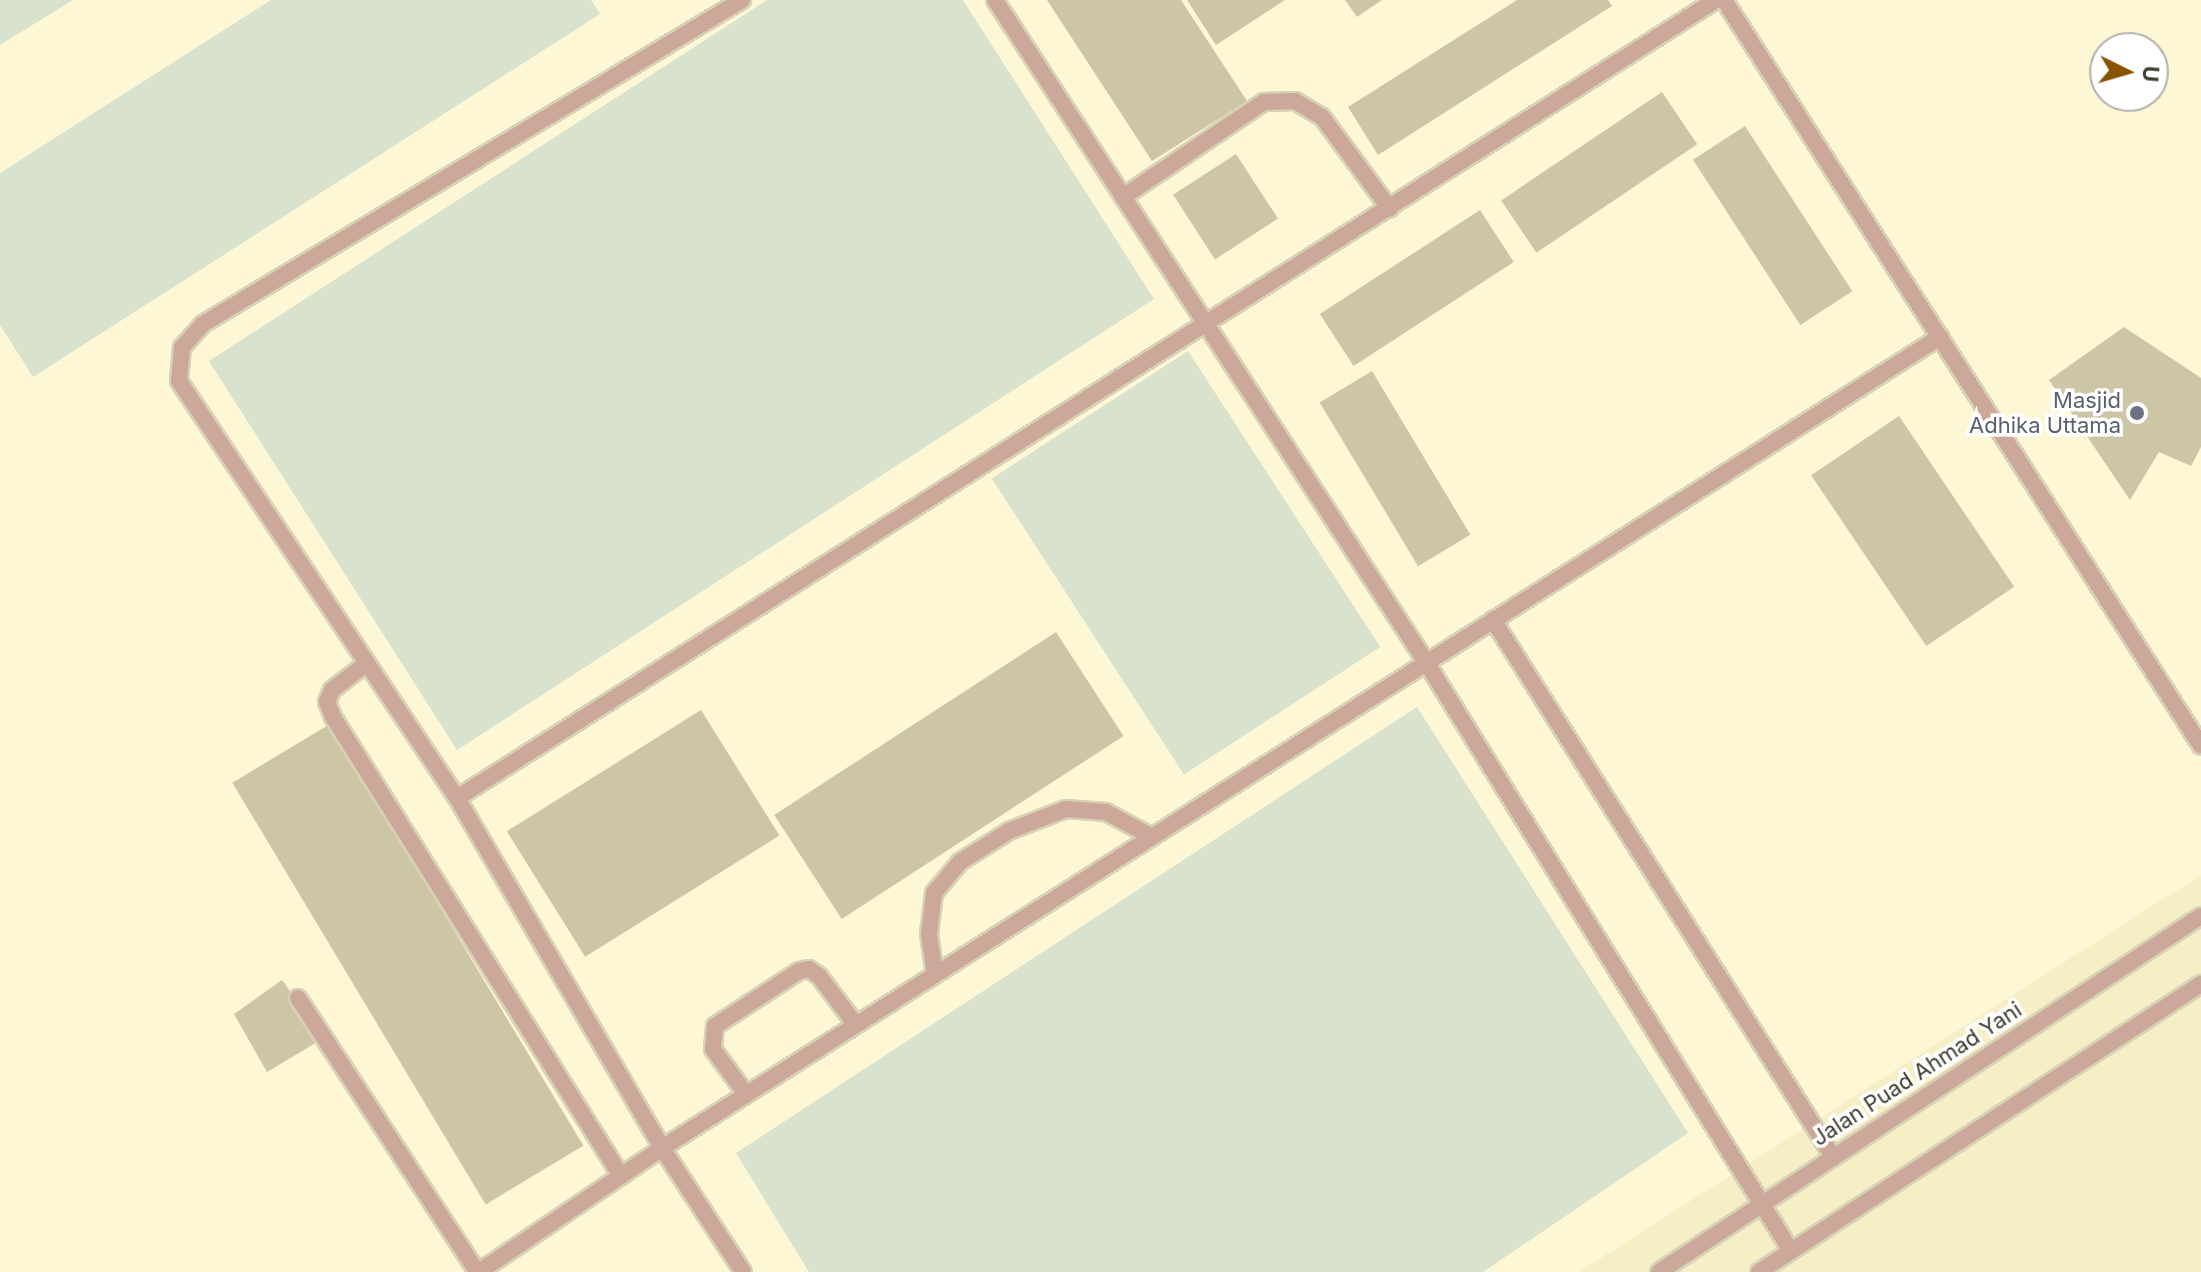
<!DOCTYPE html>
<html>
<head>
<meta charset="utf-8">
<style>
	body { margin:0 }
	#map { position:relative; width:2201px; height:1272px; overflow:hidden; background:#fdf7d6; font-family:Inter,sans-serif }
	div>[style] { position:absolute }
	.built>* { inset:0; background:#f6eec5 }
	.green>* { inset:0; background:#d8e2cc; transform-origin:0 0 }
	.building>* { inset:0; background:#ccc6a6; transform-origin:0 0 }
	.roads { filter:drop-shadow(2px 0 #d7d2b5) drop-shadow(-2px 0 #d7d2b5) drop-shadow(0 2px #d7d2b5) drop-shadow(0 -2px #d7d2b5) }
	.lane>* { height:16px; margin:-8px; padding:0 8px; transform-origin:8px; border-radius:8px; background:#cca89a }
	.dots>* { width:22px; height:22px; translate:-50% -50%; box-sizing:border-box; border:4px solid #fff; border-radius:50% }
	span { translate:-50% -50%; white-space:nowrap; text-align:center; line-height:1.15; -webkit-text-stroke:7px #fff; paint-order:stroke }
	.worship-label { font-size:22px; color:#5b616d }
	.right { translate:-100% -50%; text-align:right }
	.street-label { font-size:22px; color:#3e3c2f }
	.north { position:absolute; left:2089px; top:32px; width:80px; height:80px; box-sizing:border-box; background:#fff; border:2px solid #b2b1ac; border-radius:50%; rotate:95deg; font-size:22px; font-weight:700; line-height:32px; text-align:center; color:#3e3c2f }
	.north::after { content:''; display:block; margin:auto; width:28px; height:36px; background:#875400; clip-path:polygon(50% 0,100% 100%,50% 72%,0 100%) }
</style>
</head>
<body>
<div id="map">
	<div class="built">
		<i style="clip-path:polygon(2201px 875px,2201px 1272px,1579px 1272px)"></i>
	</div>
	<div class="green">
		<i style="clip-path:polygon(0 0,73px 0,0 45px)"></i>
		<i style="clip-path:polygon(271px 0,591px 0,600px 14px,33px 377px,0 325px,0 173px)"></i>
		<i style="clip-path:polygon(767px 0,963px 0,1154px 299px,457px 750px,209px 361px)"></i>
		<i style="left:1188px;top:351px;width:353px;height:234px;rotate:57deg"></i>
		<i style="clip-path:polygon(1417px 707px,1688px 1133px,1483px 1272px,809px 1272px,736px 1153px)"></i>
	</div>
	<div class="building">
		<i style="clip-path:polygon(1047px 0,1181px 0,1247px 101px,1152px 161px)"></i>
		<i style="clip-path:polygon(1187px 0,1285px 0,1216px 45px)"></i>
		<i style="clip-path:polygon(1345px 0,1382px 0,1357px 17px)"></i>
		<i style="clip-path:polygon(1517px 0,1608px 0,1612px 6px,1378px 155px,1348px 107px)"></i>
		<i style="left:1662px;top:92px;width:63px;height:194px;rotate:56deg"></i>
		<i style="left:1745px;top:126px;width:197px;height:62px;rotate:57deg"></i>
		<i style="left:1236px;top:154px;width:77px;height:75px;rotate:57deg"></i>
		<i style="left:1480px;top:210px;width:62px;height:191px;rotate:57deg"></i>
		<i style="clip-path:polygon(2124px 327px,2201px 378px,2201px 447px,2191px 466px,2159px 452px,2130px 500px,2049px 380px)"></i>
		<i style="left:1372px;top:371px;width:191px;height:61px;rotate:59deg"></i>
		<i style="left:1899px;top:416px;width:206px;height:106px;rotate:56deg"></i>
		<i style="left:1056px;top:632px;width:124px;height:336px;rotate:57deg"></i>
		<i style="left:701px;top:710px;width:148px;height:229px;rotate:58deg"></i>
		<i style="left:330px;top:724px;width:492px;height:114px;rotate:59deg"></i>
		<i style="clip-path:polygon(282px 980px,324px 1038px,267px 1072px,234px 1014px)"></i>
	</div>
	<div class="roads">
		<div class="lane">
			<i style="left:742px;top:0;width:629px;rotate:148.99deg"></i>
			<i style="left:203px;top:324px;width:31px;rotate:132deg"></i>
			<i style="left:182px;top:347px;width:34px;rotate:95deg"></i>
			<i style="left:179px;top:381px;width:501px;rotate:56.31deg"></i>
			<i style="left:457px;top:798px;width:406px;rotate:59.6deg"></i>
			<i style="left:662px;top:1148px;width:148px;rotate:56.8deg"></i>
			<i style="left:995px;top:0;width:790px;rotate:56.93deg"></i>
			<i style="left:1426px;top:662px;width:693px;rotate:58.21deg"></i>
			<i style="left:1724px;top:0;width:885px;rotate:57.4deg"></i>
			<i style="left:1123px;top:197px;width:170px;rotate:-34deg"></i>
			<i style="left:1264px;top:102px;width:31px;rotate:-2deg"></i>
			<i style="left:1295px;top:101px;width:31px;rotate:31deg"></i>
			<i style="left:1322px;top:117px;width:114px;rotate:53.5deg"></i>
			<i style="left:1493px;top:620px;width:633px;rotate:57.64deg"></i>
			<i style="left:367px;top:663px;width:44px;rotate:142.4deg"></i>
			<i style="left:332px;top:690px;width:13px;rotate:113deg"></i>
			<i style="left:327px;top:702px;width:16px;rotate:68deg"></i>
			<i style="left:333px;top:717px;width:542px;rotate:57.89deg"></i>
			<i style="left:457px;top:798px;width:1491px;rotate:-32.37deg"></i>
			<i style="left:935px;top:975px;width:41px;rotate:-98.3deg"></i>
			<i style="left:929px;top:934px;width:41px;rotate:-83deg"></i>
			<i style="left:934px;top:893px;width:40px;rotate:-50deg"></i>
			<i style="left:960px;top:862px;width:58px;rotate:-32.3deg"></i>
			<i style="left:1009px;top:831px;width:61px;rotate:-21.1deg"></i>
			<i style="left:1066px;top:809px;width:40px;rotate:4.3deg"></i>
			<i style="left:1106px;top:812px;width:52px;rotate:28.5deg"></i>
			<i style="left:298px;top:998px;width:327px;rotate:56.8deg"></i>
			<i style="left:746px;top:1094px;width:56px;rotate:-126.3deg"></i>
			<i style="left:713px;top:1049px;width:23px;rotate:-85deg"></i>
			<i style="left:715px;top:1026px;width:100px;rotate:-33.2deg"></i>
			<i style="left:799px;top:971px;width:10px;rotate:-11deg"></i>
			<i style="left:809px;top:969px;width:12px;rotate:35deg"></i>
			<i style="left:819px;top:976px;width:61px;rotate:52.9deg"></i>
			<i style="left:479px;top:1272px;width:221px;rotate:-34.1deg"></i>
			<i style="left:662px;top:1148px;width:1514px;rotate:-32.4deg"></i>
			<i style="left:1659px;top:1272px;width:648px;rotate:-33.3deg"></i>
			<i style="left:1759px;top:1272px;width:528px;rotate:-33.09deg"></i>
		</div>
	</div>
	<div class="dots">
		<i style="left:2137px;top:413px;background:#6b7280"></i>
	</div>
	<div class="worship-label">
		<span class="right" style="left:2121px;top:413px">Masjid<br>Adhika Uttama</span>
	</div>
	<div class="street-label">
		<span style="left:1917px;top:1074px;rotate:-33deg">Jalan Puad Ahmad Yani</span>
	</div>
	<div class="north">U</div>
</div>
</body>
</html>
